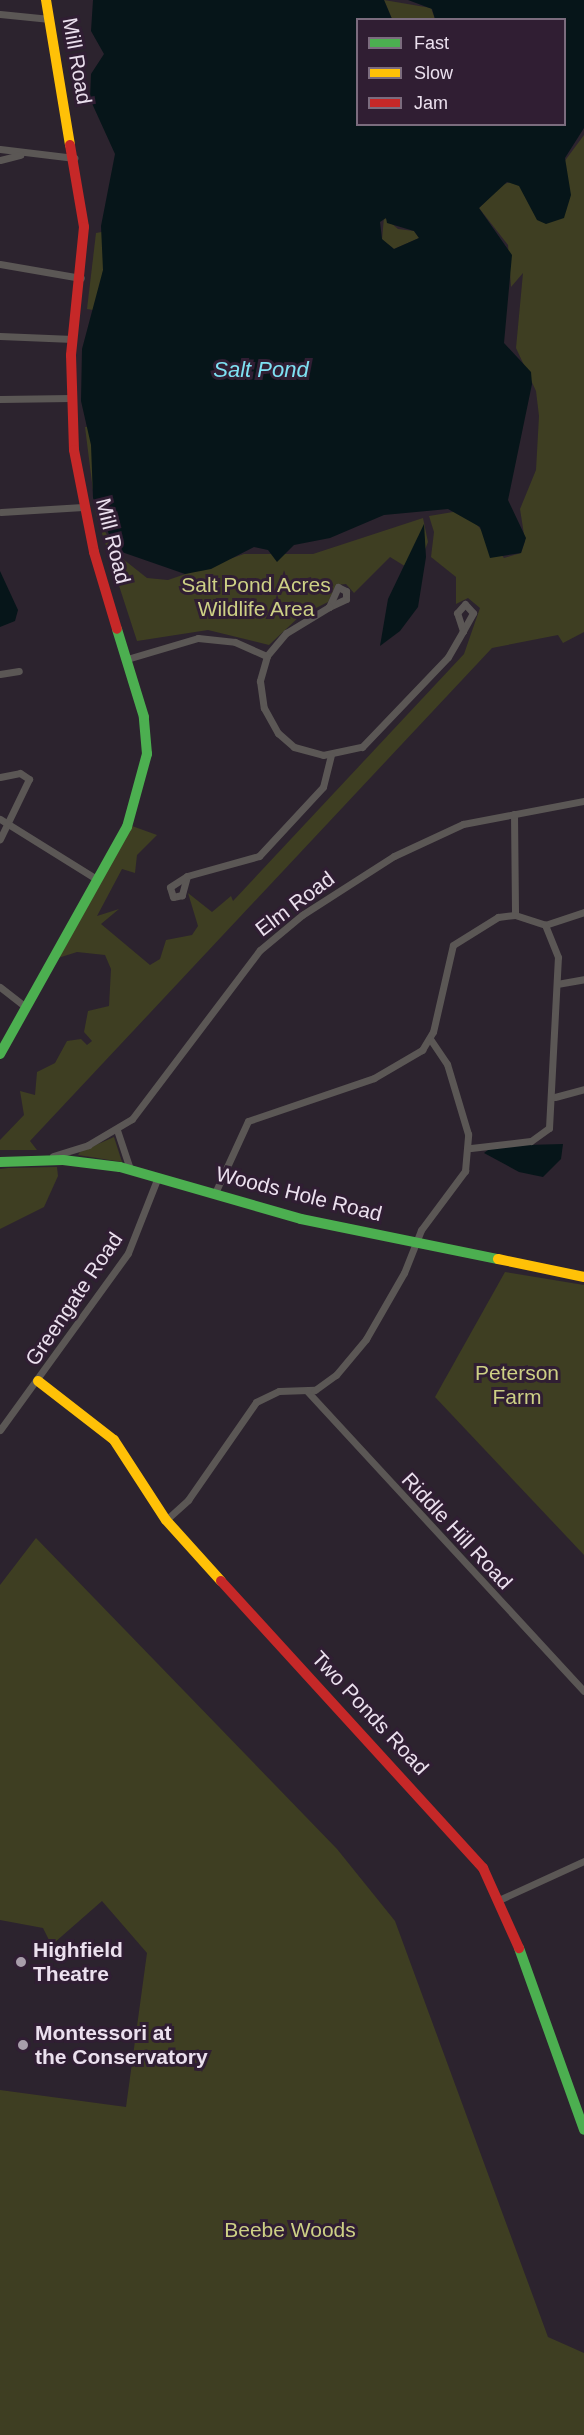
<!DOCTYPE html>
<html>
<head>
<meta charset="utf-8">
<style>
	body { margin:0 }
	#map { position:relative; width:584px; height:2435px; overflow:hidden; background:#2c232e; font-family:Helvetica,sans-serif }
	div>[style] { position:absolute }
	.green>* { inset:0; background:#3e3e22 }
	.water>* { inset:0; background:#061519 }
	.street>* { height:7px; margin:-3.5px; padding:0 3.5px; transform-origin:3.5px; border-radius:3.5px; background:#5b5755 }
	.fast>* { height:10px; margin:-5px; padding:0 5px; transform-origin:5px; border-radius:5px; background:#4caf50 }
	.slow>* { height:10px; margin:-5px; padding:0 5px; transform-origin:5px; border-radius:5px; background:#ffc107 }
	.jam>* { height:10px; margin:-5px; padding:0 5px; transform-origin:5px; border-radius:5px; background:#c62828 }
	.dots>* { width:16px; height:16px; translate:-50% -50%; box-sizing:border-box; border:3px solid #301e33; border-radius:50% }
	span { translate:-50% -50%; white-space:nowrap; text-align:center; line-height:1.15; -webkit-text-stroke:6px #301e33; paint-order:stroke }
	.street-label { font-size:21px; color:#ebe0ee }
	.park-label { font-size:21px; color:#cdd085 }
	.poi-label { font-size:21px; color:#ebe0ee; font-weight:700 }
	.left { translate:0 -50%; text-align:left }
	.water-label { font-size:22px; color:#7ee1f3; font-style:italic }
	.legend { position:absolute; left:356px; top:18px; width:210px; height:108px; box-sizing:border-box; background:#301e33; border:2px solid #7b6c7e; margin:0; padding:8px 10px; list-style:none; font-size:18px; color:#ebe0ee }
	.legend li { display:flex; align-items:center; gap:12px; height:30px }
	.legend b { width:30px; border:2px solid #7b6c7e }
</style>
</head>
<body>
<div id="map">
	<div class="green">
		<i style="clip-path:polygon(384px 0,431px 8px,435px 19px,392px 19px)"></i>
		<i style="clip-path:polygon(584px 135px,584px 632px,563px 643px,558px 635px,492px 648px,30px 1141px,37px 1150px,0 1150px,0 1140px,24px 1115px,20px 1091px,35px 1095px,37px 1072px,55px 1063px,67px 1041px,81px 1039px,87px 1045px,92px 1041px,84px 1032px,88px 1011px,109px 1006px,111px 969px,105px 955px,77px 952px,58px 958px,132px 826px,157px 835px,137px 855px,135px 873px,122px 869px,97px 916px,119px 909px,101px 924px,150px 965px,160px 959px,166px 940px,192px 935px,198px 926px,188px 893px,212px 912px,231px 896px,233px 901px,464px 654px,480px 608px,468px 598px,456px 604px,456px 577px,431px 557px,434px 532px,429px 516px,465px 510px,504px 558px,521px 553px,525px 541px,520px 509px,536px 470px,539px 416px,536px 391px,516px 348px,523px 273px,511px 287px,508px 245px,479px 208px,502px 185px,564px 162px)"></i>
		<i style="clip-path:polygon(384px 217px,398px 229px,414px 231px,419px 238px,394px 249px,382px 240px)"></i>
		<i style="clip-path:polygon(107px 231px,99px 311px,87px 309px,96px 233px)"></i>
		<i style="clip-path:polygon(97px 426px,96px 495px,102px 527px,123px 559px,147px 578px,168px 580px,244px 554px,313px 554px,423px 518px,428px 542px,416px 573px,390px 557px,354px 593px,346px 584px,336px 585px,328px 602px,300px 616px,269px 645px,208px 630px,137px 641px,96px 515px,85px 427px)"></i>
		<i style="clip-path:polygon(114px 1137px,122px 1162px,78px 1155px,80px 1152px)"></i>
		<i style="clip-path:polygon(8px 1168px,57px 1167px,58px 1176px,44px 1207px,0 1229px,0 1169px)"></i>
		<i style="clip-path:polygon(505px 1272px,584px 1285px,584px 1555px,435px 1397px)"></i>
		<i style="clip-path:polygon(36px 1538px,337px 1849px,395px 1921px,548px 2337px,584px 2353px,584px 2435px,0 2435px,0 2090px,126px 2107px,147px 1953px,102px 1901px,46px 1950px,50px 1942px,43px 1928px,0 1920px,0 1585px)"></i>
	</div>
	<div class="water">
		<i style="clip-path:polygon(evenodd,93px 0,384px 0,392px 19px,358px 20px,358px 124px,564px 124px,564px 20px,435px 19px,432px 9px,408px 0,584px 0,584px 128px,565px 158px,571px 195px,564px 218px,546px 224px,537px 220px,519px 186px,507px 182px,479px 208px,512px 255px,504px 343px,531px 372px,532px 384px,508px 500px,526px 538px,521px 553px,490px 558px,480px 527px,448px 509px,384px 515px,330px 538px,294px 545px,277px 562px,268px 550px,254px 547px,211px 569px,185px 574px,116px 550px,93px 498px,91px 445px,81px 401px,82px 349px,103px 270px,101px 226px,115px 154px,90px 99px,91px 74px,104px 54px,91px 31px,93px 0,386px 218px,387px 223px,414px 231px,419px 238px,394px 249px,382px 239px,380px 222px,386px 218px)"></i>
		<i style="clip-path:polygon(424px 524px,426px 557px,418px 607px,400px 631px,380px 646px,388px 599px)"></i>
		<i style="clip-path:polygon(0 571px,18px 610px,15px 621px,0 627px)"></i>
		<i style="clip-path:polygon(563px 1144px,561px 1159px,543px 1177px,519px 1172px,484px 1153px,493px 1146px)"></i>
	</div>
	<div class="street">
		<i style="left:0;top:14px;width:50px;rotate:5.7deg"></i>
		<i style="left:0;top:149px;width:75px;rotate:6.9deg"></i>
		<i style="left:0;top:160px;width:21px;rotate:-14deg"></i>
		<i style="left:0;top:264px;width:82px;rotate:9.8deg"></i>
		<i style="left:0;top:336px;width:73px;rotate:2.4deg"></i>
		<i style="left:0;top:399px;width:71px;rotate:-0.8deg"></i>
		<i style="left:1px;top:512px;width:82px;rotate:-3.5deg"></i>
		<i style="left:338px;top:587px;width:9px;rotate:27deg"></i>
		<i style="left:346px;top:591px;width:8px;rotate:90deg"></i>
		<i style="left:346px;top:599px;width:19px;rotate:155deg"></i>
		<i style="left:329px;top:607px;width:22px;rotate:-66deg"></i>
		<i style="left:465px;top:604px;width:12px;rotate:48deg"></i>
		<i style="left:473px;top:613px;width:21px;rotate:119deg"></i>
		<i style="left:463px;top:631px;width:19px;rotate:-108deg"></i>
		<i style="left:457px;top:613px;width:12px;rotate:-48deg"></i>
		<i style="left:329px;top:607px;width:50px;rotate:148.8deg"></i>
		<i style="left:286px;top:633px;width:30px;rotate:130deg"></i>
		<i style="left:267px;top:656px;width:26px;rotate:106deg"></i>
		<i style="left:260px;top:681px;width:27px;rotate:82deg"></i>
		<i style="left:264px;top:708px;width:29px;rotate:61deg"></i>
		<i style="left:278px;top:733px;width:21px;rotate:41deg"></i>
		<i style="left:294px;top:747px;width:30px;rotate:15deg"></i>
		<i style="left:323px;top:755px;width:40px;rotate:-12deg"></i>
		<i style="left:362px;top:747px;width:124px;rotate:-46.3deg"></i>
		<i style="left:448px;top:657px;width:30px;rotate:-60deg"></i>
		<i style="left:127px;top:659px;width:74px;rotate:-16.5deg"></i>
		<i style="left:198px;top:638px;width:37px;rotate:6deg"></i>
		<i style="left:235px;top:642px;width:35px;rotate:24deg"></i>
		<i style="left:0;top:674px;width:19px;rotate:-9deg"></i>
		<i style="left:0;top:777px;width:20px;rotate:-11deg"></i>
		<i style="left:20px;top:773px;width:11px;rotate:34deg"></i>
		<i style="left:29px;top:779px;width:67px;rotate:115.8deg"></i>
		<i style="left:514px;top:814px;width:101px;rotate:89.4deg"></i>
		<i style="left:515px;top:915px;width:32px;rotate:18deg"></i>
		<i style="left:545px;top:925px;width:41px;rotate:-18.4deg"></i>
		<i style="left:0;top:819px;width:115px;rotate:31.9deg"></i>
		<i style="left:187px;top:876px;width:75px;rotate:-15.5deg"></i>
		<i style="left:259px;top:856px;width:94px;rotate:-47.2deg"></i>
		<i style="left:323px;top:787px;width:32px;rotate:-76deg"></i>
		<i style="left:187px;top:876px;width:20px;rotate:105deg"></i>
		<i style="left:182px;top:895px;width:9px;rotate:167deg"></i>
		<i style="left:173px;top:897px;width:10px;rotate:-107deg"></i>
		<i style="left:170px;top:887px;width:20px;rotate:-33deg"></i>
		<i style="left:557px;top:984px;width:27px;rotate:-10deg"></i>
		<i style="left:0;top:987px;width:33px;rotate:38deg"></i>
		<i style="left:555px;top:1097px;width:30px;rotate:-15deg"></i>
		<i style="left:117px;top:1130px;width:41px;rotate:71.6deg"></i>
		<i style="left:471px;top:1148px;width:60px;rotate:-6.7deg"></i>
		<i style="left:531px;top:1141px;width:22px;rotate:-36deg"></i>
		<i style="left:549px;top:1128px;width:171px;rotate:-87deg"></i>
		<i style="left:558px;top:957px;width:35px;rotate:-112deg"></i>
		<i style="left:53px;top:1156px;width:37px;rotate:-17deg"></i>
		<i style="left:88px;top:1145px;width:51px;rotate:-30.6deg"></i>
		<i style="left:132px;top:1119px;width:212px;rotate:-52.9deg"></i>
		<i style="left:260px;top:950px;width:55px;rotate:-39.8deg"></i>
		<i style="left:302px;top:915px;width:109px;rotate:-32.7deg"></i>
		<i style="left:394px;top:856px;width:76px;rotate:-24.9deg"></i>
		<i style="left:463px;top:824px;width:123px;rotate:-10.8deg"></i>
		<i style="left:215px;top:1193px;width:79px;rotate:-65.4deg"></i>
		<i style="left:248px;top:1121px;width:133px;rotate:-18.8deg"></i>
		<i style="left:374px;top:1078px;width:56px;rotate:-30.3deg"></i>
		<i style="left:422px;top:1050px;width:21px;rotate:-59deg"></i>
		<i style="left:433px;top:1032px;width:89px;rotate:-77.1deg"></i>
		<i style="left:453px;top:945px;width:53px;rotate:-31.9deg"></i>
		<i style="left:498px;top:917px;width:17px;rotate:-7deg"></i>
		<i style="left:307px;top:1391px;width:408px;rotate:47.3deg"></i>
		<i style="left:0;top:1430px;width:218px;rotate:-54.1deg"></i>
		<i style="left:128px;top:1253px;width:82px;rotate:-68.5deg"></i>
		<i style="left:166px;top:1520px;width:30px;rotate:-42deg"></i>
		<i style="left:188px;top:1500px;width:119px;rotate:-55.2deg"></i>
		<i style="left:256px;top:1402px;width:25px;rotate:-26deg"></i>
		<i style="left:279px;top:1391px;width:36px;rotate:-2deg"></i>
		<i style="left:315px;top:1390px;width:26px;rotate:-36deg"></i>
		<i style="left:336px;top:1375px;width:47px;rotate:-50.2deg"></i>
		<i style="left:366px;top:1339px;width:76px;rotate:-60.1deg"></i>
		<i style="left:404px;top:1273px;width:46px;rotate:-68.4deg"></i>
		<i style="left:421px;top:1230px;width:74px;rotate:-53.3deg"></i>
		<i style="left:465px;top:1171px;width:37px;rotate:-85deg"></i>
		<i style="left:468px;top:1134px;width:73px;rotate:-106.7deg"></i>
		<i style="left:447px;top:1064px;width:30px;rotate:-124deg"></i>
		<i style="left:501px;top:1899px;width:91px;rotate:-24.6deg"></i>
	</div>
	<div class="fast">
		<i style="left:0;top:1054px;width:260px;rotate:-60.8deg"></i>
		<i style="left:127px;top:827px;width:76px;rotate:-74.7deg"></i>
		<i style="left:147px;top:754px;width:37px;rotate:-95deg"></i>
		<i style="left:144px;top:717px;width:92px;rotate:-107.1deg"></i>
		<i style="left:0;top:1162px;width:63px;rotate:-1.8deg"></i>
		<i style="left:63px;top:1160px;width:57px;rotate:7deg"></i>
		<i style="left:120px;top:1167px;width:188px;rotate:16deg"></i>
		<i style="left:301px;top:1219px;width:201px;rotate:11.5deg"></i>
		<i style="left:519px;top:1948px;width:193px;rotate:70.3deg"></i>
	</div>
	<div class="slow">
		<i style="left:46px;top:0;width:147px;rotate:80.6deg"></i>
		<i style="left:498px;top:1259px;width:88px;rotate:11.8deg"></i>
		<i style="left:38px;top:1381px;width:96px;rotate:37.8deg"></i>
		<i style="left:114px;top:1440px;width:95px;rotate:57deg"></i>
		<i style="left:166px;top:1520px;width:82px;rotate:48deg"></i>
	</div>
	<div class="jam">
		<i style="left:70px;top:145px;width:83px;rotate:80.3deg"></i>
		<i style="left:84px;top:227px;width:129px;rotate:95.8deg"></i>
		<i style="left:71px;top:355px;width:95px;rotate:88.2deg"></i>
		<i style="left:74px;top:450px;width:104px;rotate:78.9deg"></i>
		<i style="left:94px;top:552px;width:80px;rotate:73.4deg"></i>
		<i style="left:221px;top:1581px;width:389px;rotate:47.6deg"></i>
		<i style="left:483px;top:1868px;width:88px;rotate:65.8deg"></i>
	</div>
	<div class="dots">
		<i style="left:21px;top:1962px;background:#a89eab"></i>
		<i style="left:23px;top:2045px;background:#a89eab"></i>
	</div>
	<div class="street-label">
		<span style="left:77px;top:61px;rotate:80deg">Mill Road</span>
		<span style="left:113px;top:541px;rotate:76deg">Mill Road</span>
		<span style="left:295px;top:904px;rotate:-37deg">Elm Road</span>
		<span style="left:299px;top:1194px;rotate:14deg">Woods Hole Road</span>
		<span style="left:74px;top:1299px;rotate:-56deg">Greengate Road</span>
		<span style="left:457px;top:1531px;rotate:47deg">Riddle Hill Road</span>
		<span style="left:370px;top:1713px;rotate:47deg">Two Ponds Road</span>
	</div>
	<div class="park-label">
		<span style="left:256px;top:597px">Salt Pond Acres<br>Wildlife Area</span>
		<span style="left:517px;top:1385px">Peterson<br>Farm</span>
		<span style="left:290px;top:2230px">Beebe Woods</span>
	</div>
	<div class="poi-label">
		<span class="left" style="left:33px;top:1962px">Highfield<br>Theatre</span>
		<span class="left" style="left:35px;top:2045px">Montessori at<br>the Conservatory</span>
	</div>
	<div class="water-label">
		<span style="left:261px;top:370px">Salt Pond</span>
	</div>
	<ul class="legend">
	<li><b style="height:8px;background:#4caf50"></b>Fast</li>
	<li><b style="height:8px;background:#ffc107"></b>Slow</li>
	<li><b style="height:8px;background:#c62828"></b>Jam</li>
	</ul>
</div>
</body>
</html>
